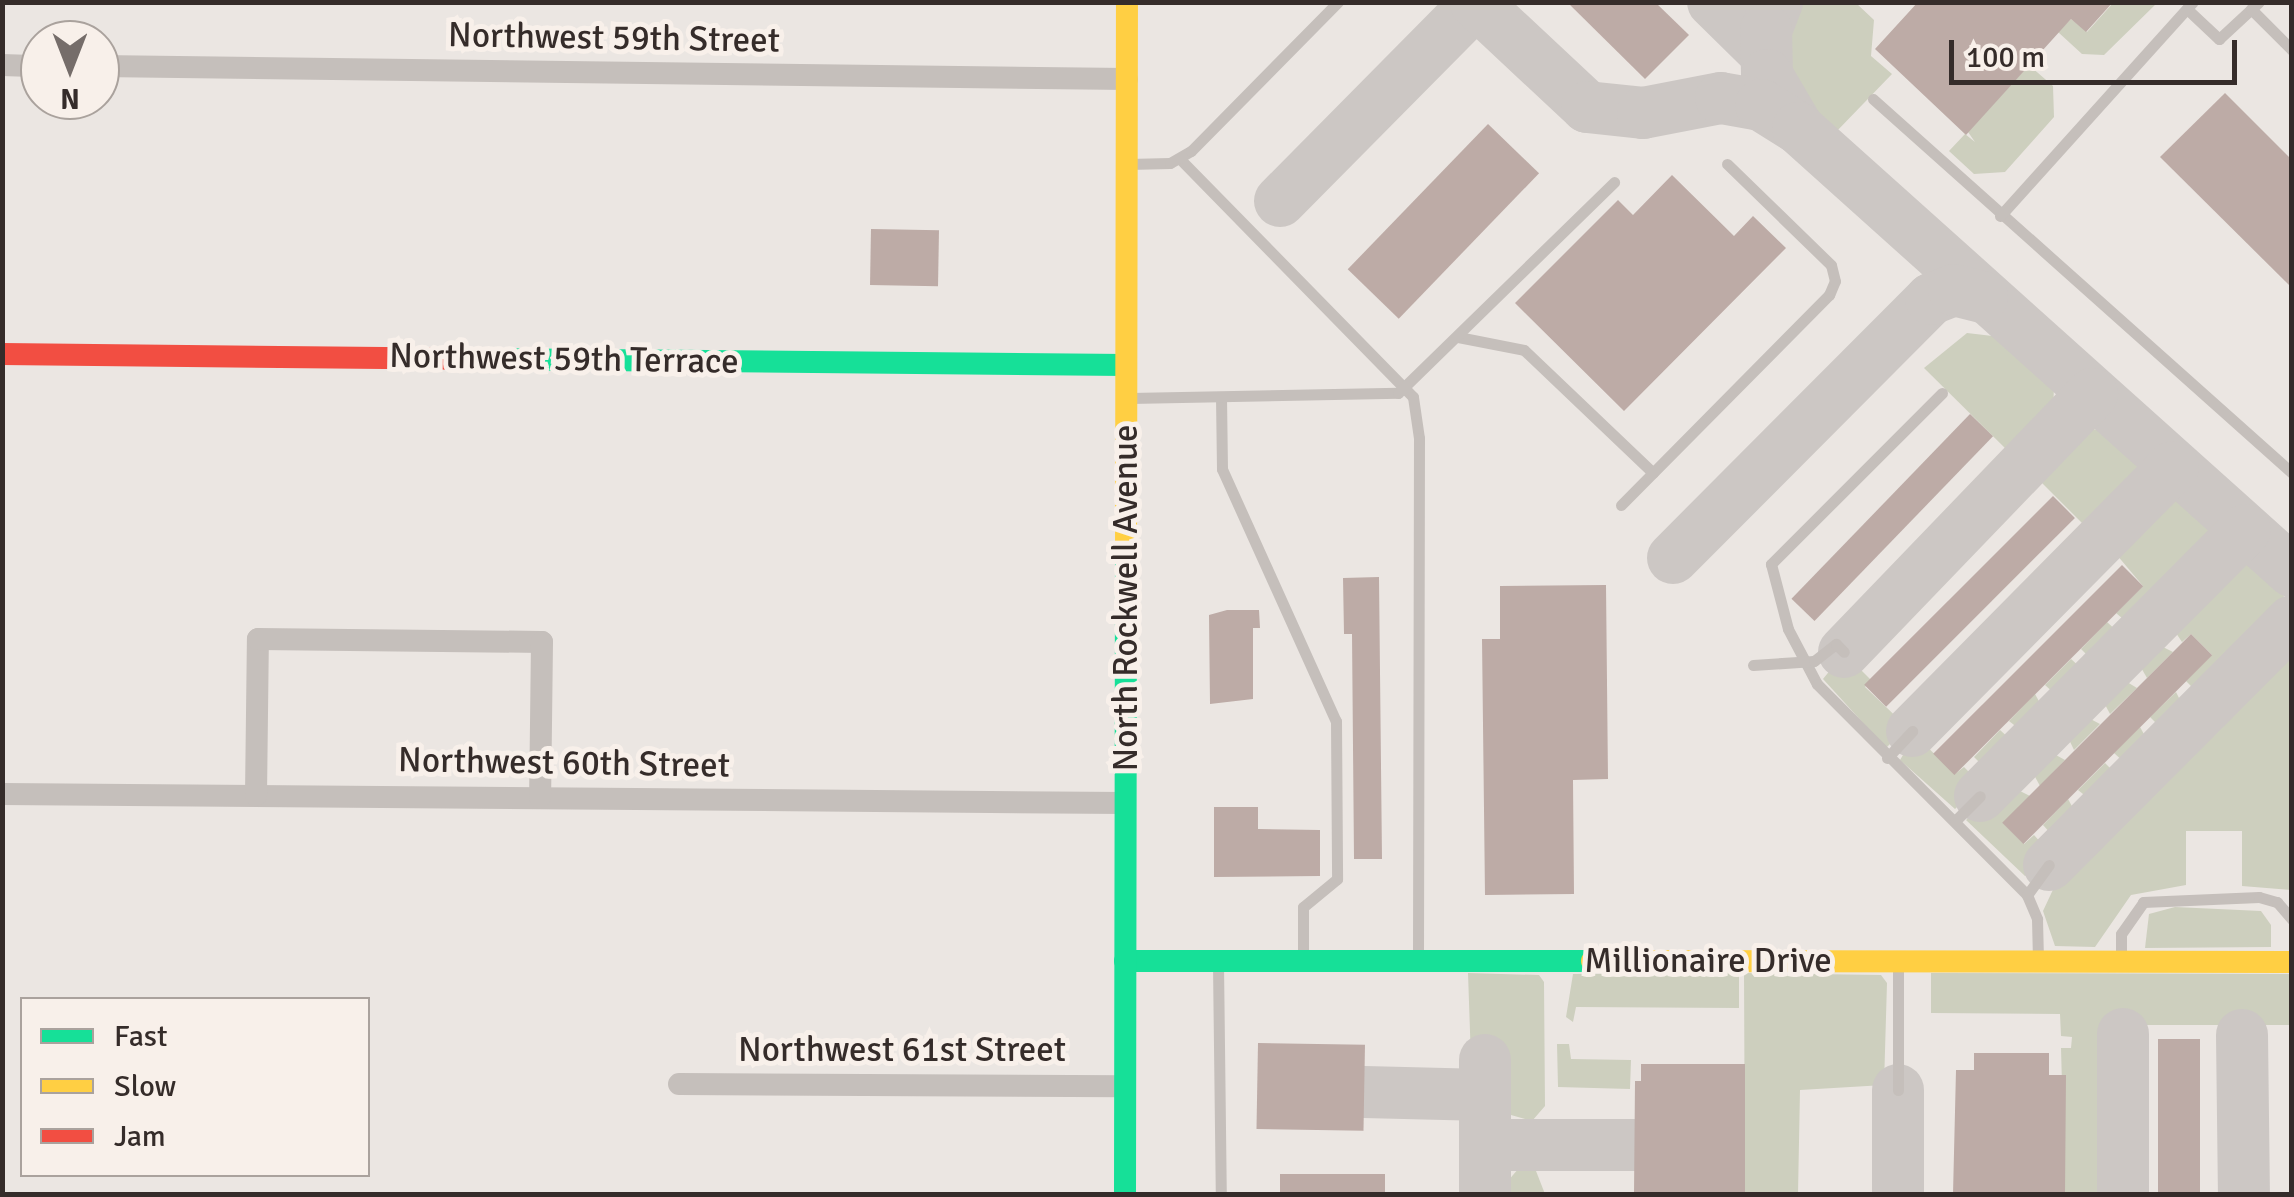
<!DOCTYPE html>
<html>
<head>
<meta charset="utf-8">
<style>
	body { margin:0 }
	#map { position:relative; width:2294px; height:1197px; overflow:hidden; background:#ebe6e2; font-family:Signika,sans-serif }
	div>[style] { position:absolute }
	.green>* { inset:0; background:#cdcfbe }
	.taxiway>* { height:52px; margin:-26px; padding:0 26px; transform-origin:26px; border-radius:26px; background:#ccc7c4 }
	.building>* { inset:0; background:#bdaba6; transform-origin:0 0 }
	.lane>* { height:11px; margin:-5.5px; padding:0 5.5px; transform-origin:5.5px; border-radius:5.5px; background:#c5bfbb }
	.street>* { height:22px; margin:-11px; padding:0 11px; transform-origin:11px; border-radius:11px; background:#c5bfbb }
	.fast>* { height:22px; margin:-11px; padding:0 11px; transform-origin:11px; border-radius:11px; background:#16e098 }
	.slow>* { height:22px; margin:-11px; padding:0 11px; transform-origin:11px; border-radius:11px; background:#ffcf43 }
	.jam>* { height:22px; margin:-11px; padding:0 11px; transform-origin:11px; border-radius:11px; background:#f24e42 }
	span { translate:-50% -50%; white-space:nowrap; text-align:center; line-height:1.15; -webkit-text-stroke:10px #f8f0ea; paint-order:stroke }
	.street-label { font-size:35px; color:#352c2a }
	.frame { position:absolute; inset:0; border:5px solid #352c2a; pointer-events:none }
	.legend { position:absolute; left:20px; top:997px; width:350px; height:180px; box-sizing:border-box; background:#f8f0ea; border:2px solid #aaa29d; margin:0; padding:12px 18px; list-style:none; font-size:30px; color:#352c2a }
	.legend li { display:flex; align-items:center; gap:20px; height:50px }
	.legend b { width:50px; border:2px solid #aaa29d }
	.north { position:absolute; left:20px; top:20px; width:100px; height:100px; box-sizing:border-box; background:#f8f0ea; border:2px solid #aaa29d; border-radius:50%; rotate:180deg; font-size:28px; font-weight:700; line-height:40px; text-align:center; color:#352c2a }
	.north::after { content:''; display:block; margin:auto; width:35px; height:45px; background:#756d6a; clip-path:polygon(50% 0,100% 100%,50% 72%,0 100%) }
	.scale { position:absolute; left:1949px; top:40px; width:288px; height:45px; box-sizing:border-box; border:5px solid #352c2a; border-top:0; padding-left:12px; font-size:30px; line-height:35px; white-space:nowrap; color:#352c2a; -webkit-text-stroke:8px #f8f0ea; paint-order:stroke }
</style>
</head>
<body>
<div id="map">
	<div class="green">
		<i style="clip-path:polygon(1797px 3px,1856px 3px,1874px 20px,1871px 56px,1892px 74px,1835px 133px,1800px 101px,1787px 75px,1783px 46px)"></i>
		<i style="clip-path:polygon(2113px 3px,2157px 3px,2104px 55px,2082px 54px,2058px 32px,2071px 19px,2087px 32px)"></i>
		<i style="clip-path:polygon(2029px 65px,2053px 86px,2054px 117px,2005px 172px,1974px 174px,1949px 151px,1965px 134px,1975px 142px,1968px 132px)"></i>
		<i style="clip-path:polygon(1967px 333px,2001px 337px,2054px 384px,2053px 416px,2017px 453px,2008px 451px,1924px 368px)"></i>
		<i style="clip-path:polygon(2090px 428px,2110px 434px,2133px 454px,2139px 473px,2135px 485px,2088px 529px,2035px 476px,2069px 438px)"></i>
		<i style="clip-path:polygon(2174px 499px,2211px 522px,2213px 543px,2139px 623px,2129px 624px,2116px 613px,2143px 586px,2111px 548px,2154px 503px)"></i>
		<i style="clip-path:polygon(2243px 558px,2283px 586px,2285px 611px,2208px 691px,2196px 691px,2186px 681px,2212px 655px,2191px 634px,2182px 642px,2170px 624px,2226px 563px)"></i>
		<i style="clip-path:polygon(2107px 622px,2118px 632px,2117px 646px,2102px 659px,2090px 658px,2081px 649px)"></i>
		<i style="clip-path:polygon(2291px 636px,2291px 890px,2242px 886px,2242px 831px,2186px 831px,2186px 885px,2131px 895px,2095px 947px,2055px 946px,2043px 911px,2065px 864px)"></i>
		<i style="clip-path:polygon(2151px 641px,2173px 652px,2147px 678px,2135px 657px)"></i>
		<i style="clip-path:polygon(1844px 653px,1871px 680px,1865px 687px,1907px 727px,1886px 748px,1823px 679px)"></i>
		<i style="clip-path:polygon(2071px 659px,2081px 668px,2081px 681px,2068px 695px,2056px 695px,2045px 685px)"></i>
		<i style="clip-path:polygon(2117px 676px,2137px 688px,2110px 714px,2099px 693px)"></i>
		<i style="clip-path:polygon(2176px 692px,2186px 712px,2172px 727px,2160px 727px,2150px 717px)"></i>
		<i style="clip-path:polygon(2035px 694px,2047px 716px,2023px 732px,2009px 721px)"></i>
		<i style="clip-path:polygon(2079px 713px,2100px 724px,2074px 750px,2064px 729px)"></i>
		<i style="clip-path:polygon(2140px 727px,2151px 747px,2135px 763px,2125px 763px,2114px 753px)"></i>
		<i style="clip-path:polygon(2000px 730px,2011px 740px,2011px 753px,1996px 767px,1984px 767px,1974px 757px)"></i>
		<i style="clip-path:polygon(1915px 735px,1955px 774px,1964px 767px,1974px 777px,1972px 793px,1955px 809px,1900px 760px)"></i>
		<i style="clip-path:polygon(2045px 749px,2065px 760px,2040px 786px,2028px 764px)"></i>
		<i style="clip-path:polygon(2105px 763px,2115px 773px,2114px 784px,2100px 799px,2088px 798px,2078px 790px)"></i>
		<i style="clip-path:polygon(2008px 785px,2030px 796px,2003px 823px,2024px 844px,2034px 835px,2043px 845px,2042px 860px,2025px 876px,1966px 820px)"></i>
		<i style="clip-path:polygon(2068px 799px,2079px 819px,2062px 836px,2052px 835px,2043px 825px)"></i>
		<i style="clip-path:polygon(2175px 907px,2261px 911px,2271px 925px,2271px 947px,2145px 948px,2149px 914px)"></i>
		<i style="clip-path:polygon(1468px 973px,1539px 975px,1544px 982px,1545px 1106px,1532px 1121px,1511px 1115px,1507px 1061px,1471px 1061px)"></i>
		<i style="clip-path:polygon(1739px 973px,1739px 1008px,1576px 1007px,1573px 1022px,1566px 1017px,1573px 974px)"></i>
		<i style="clip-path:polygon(1744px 973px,1881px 975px,1887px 983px,1884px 1085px,1800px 1090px,1798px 1194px,1745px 1194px)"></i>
		<i style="clip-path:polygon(1931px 973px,2291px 974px,2291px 1025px,2110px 1025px,2110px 1194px,2065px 1194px,2061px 1048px,2071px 1048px,2072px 1037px,2061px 1036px,2060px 1014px,1931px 1013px)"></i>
		<i style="clip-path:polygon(1557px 1044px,1569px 1044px,1571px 1059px,1631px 1060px,1630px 1089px,1558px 1087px)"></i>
		<i style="clip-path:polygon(1519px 1168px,1536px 1171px,1545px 1194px,1507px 1194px,1507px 1182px)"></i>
	</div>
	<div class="taxiway">
		<i style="left:1713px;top:2px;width:73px;rotate:44.4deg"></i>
		<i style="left:1777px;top:2px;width:30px;rotate:111deg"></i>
		<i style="left:1766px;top:30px;width:45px;rotate:88.7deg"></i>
		<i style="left:1767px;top:75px;width:61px;rotate:59.7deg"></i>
		<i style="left:1280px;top:201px;width:279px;rotate:-45.3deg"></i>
		<i style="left:1476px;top:3px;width:152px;rotate:43.1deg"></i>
		<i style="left:1587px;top:107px;width:56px;rotate:6.1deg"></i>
		<i style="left:1643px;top:113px;width:79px;rotate:-10.9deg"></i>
		<i style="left:1721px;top:98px;width:41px;rotate:9.9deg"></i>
		<i style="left:1761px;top:105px;width:44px;rotate:31.9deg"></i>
		<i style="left:1798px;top:128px;width:664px;rotate:41.88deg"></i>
		<i style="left:1673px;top:558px;width:366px;rotate:-45.1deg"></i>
		<i style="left:1931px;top:299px;width:25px;rotate:-21deg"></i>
		<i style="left:1954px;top:290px;width:29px;rotate:14deg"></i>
		<i style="left:1844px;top:652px;width:358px;rotate:-46.1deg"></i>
		<i style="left:1912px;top:731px;width:371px;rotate:-45.3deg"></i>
		<i style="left:1980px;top:796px;width:375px;rotate:-45.1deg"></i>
		<i style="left:2049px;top:865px;width:344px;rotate:-45.1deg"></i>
		<i style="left:2123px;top:1034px;width:160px;rotate:90deg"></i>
		<i style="left:2242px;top:1035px;width:159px;rotate:89.3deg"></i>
		<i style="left:1364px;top:1092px;width:121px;rotate:1.4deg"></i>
		<i style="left:1485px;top:1145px;width:150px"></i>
		<i style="left:1485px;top:1194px;width:134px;rotate:-90deg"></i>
		<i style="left:1898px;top:1194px;width:104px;rotate:-90deg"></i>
	</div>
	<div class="building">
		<i style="clip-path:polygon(1567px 2px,1655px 2px,1689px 35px,1645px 79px)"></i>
		<i style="clip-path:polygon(1918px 2px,2113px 2px,2086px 32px,2071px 19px,1966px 135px,1875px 49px)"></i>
		<i style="clip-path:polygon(2225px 93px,2292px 160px,2292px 288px,2160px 157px)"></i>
		<i style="left:1488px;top:124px;width:71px;height:202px;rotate:44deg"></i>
		<i style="clip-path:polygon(1672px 175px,1734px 236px,1753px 216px,1786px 248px,1624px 411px,1515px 303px,1618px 200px,1633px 215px)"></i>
		<i style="left:871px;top:229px;width:68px;height:56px;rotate:1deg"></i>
		<i style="left:1970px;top:414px;width:32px;height:257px;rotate:44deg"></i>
		<i style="left:2053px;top:496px;width:31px;height:267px;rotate:45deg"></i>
		<i style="left:2122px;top:565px;width:30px;height:267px;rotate:45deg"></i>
		<i style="clip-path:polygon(1379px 577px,1382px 859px,1354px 859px,1352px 634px,1344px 634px,1343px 578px)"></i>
		<i style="clip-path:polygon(1606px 585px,1608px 779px,1573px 780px,1574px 894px,1485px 895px,1482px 639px,1500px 639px,1500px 586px)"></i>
		<i style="clip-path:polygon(1227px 610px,1259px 610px,1260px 628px,1253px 628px,1253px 699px,1210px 704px,1209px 615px)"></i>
		<i style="left:2191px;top:634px;width:30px;height:267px;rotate:45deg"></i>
		<i style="clip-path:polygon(1214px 807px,1258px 807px,1258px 829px,1320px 830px,1320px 876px,1214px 877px)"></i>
		<i style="left:2158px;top:1039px;width:42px;height:155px"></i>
		<i style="left:1258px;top:1043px;width:107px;height:86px;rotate:1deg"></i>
		<i style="clip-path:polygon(1974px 1053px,2049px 1053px,2049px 1075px,2066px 1075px,2065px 1194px,1953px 1194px,1956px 1070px,1974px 1070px)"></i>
		<i style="clip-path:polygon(1641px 1064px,1745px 1064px,1745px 1194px,1634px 1194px,1635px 1081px,1641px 1081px)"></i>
		<i style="left:1280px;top:1174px;width:105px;height:20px"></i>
	</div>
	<div class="lane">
		<i style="left:2187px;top:9px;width:44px;rotate:43.2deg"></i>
		<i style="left:2219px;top:39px;width:54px;rotate:-42.8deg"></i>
		<i style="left:2251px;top:9px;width:58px;rotate:45deg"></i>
		<i style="left:1873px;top:99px;width:562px;rotate:41.75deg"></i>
		<i style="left:1180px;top:159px;width:333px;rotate:45.6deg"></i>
		<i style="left:1413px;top:397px;width:41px;rotate:81.7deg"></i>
		<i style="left:1419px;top:438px;width:521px;rotate:90.11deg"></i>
		<i style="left:1128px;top:164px;width:42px;rotate:-1.4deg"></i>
		<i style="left:1170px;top:163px;width:24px;rotate:-30deg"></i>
		<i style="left:1191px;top:151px;width:209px;rotate:-45.4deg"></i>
		<i style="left:2000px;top:216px;width:288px;rotate:-48deg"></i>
		<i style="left:1458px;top:337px;width:67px;rotate:11.1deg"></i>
		<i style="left:1524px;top:350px;width:178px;rotate:43.6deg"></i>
		<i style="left:1942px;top:393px;width:242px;rotate:135deg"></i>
		<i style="left:1771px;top:564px;width:67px;rotate:75.3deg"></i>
		<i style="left:1788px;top:629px;width:62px;rotate:62.2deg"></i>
		<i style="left:1817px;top:684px;width:298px;rotate:45.1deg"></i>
		<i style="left:2027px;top:895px;width:26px;rotate:67deg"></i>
		<i style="left:2037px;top:919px;width:41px;rotate:88.6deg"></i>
		<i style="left:1221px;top:397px;width:72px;rotate:89.2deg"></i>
		<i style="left:1222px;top:469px;width:277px;rotate:65.7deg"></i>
		<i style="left:1336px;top:721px;width:158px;rotate:89.6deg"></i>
		<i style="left:1337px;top:879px;width:44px;rotate:140.5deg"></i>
		<i style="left:1303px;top:907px;width:54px;rotate:90deg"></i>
		<i style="left:1130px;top:398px;width:268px;rotate:-1.1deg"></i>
		<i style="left:1398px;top:393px;width:302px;rotate:-44.3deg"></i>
		<i style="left:1621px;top:505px;width:296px;rotate:-45.3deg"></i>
		<i style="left:1829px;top:295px;width:15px;rotate:-67deg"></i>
		<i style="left:1835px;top:281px;width:16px;rotate:-104deg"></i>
		<i style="left:1831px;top:265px;width:145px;rotate:-135.8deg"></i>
		<i style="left:1753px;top:665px;width:61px;rotate:-3.8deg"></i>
		<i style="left:1814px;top:661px;width:28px;rotate:-38deg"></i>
		<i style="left:1836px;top:644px;width:11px;rotate:45deg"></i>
		<i style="left:1887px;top:758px;width:37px;rotate:-47deg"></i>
		<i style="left:1955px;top:821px;width:35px;rotate:-45deg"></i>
		<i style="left:2027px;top:895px;width:37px;rotate:-54deg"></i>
		<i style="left:2121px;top:961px;width:27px;rotate:-90deg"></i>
		<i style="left:2121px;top:934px;width:39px;rotate:-55deg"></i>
		<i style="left:2143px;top:902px;width:116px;rotate:-2.5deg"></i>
		<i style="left:2259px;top:897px;width:19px;rotate:16deg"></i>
		<i style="left:2277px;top:902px;width:23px;rotate:49deg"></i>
		<i style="left:1218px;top:964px;width:230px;rotate:89.3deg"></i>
		<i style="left:1898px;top:964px;width:126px;rotate:90deg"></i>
	</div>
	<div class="street">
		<i style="left:2px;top:65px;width:38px;rotate:2deg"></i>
		<i style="left:100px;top:66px;width:1027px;rotate:0.73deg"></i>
		<i style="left:2px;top:794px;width:1123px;rotate:0.46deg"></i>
		<i style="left:256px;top:795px;width:156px;rotate:-89.3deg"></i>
		<i style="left:258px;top:639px;width:284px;rotate:0.6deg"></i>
		<i style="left:542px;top:642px;width:155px;rotate:90.7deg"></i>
		<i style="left:679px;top:1084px;width:446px;rotate:0.3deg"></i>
	</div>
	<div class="fast">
		<i style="left:489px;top:359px;width:637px;rotate:0.54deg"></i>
		<i style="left:1125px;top:961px;width:467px"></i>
		<i style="left:1125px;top:1194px;width:637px;rotate:-89.91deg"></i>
	</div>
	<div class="slow">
		<i style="left:1126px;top:557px;width:555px;rotate:-89.9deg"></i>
		<i style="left:1592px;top:961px;width:700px;rotate:0.08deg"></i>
	</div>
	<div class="jam">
		<i style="left:2px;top:354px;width:487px;rotate:0.6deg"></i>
	</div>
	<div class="street-label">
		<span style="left:614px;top:38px;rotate:1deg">Northwest 59th Street</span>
		<span style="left:564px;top:359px;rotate:1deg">Northwest 59th Terrace</span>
		<span style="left:1126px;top:598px;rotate:-90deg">North Rockwell Avenue</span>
		<span style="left:564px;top:763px;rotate:1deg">Northwest 60th Street</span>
		<span style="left:1708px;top:961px">Millionaire Drive</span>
		<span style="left:902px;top:1050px">Northwest 61st Street</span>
	</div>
	<div class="frame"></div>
	<ul class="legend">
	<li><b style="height:12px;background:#16e098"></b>Fast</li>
	<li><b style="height:12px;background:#ffcf43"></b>Slow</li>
	<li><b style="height:12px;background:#f24e42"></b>Jam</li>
	</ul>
	<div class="north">N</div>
	<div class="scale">100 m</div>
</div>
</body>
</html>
